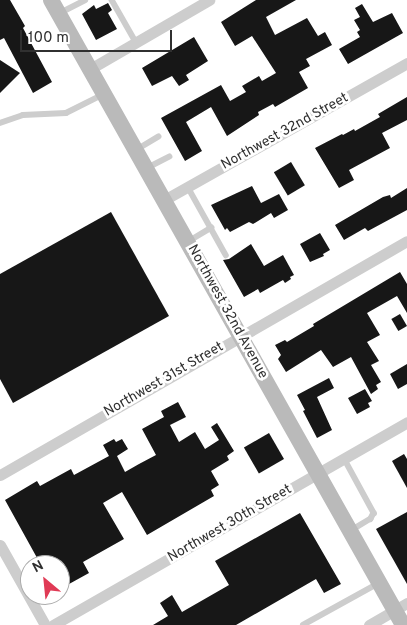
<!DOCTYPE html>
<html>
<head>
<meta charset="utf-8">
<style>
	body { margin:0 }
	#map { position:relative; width:407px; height:625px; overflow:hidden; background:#fff; font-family:Overpass,sans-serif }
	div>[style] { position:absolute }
	.building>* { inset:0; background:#171717; transform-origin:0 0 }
	.service>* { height:5.5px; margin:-2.75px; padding:0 2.75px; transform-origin:2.75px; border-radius:2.75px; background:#cdcdcd }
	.minor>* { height:11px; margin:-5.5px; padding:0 5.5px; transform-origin:5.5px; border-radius:5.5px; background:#cdcdcd }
	.secondary>* { height:16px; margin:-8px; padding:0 8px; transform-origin:8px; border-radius:8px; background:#bababa }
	span { translate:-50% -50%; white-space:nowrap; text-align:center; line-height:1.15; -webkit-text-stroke:5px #fff; paint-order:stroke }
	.street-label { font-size:14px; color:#303030 }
	.north { position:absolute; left:20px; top:555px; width:50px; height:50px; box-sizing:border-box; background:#fff; border:1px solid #acacac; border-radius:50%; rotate:332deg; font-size:14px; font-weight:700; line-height:20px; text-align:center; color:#303030 }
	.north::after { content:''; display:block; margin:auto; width:18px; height:22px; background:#e03a55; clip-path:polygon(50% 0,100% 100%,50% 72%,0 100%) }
	.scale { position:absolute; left:20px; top:30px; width:152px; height:22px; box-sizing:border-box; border:2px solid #303030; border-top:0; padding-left:6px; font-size:15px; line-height:18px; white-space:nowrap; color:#303030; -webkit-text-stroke:4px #fff; paint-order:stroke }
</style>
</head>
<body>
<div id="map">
	<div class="building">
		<i style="clip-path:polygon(0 0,10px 0,25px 26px,23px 28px,52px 82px,33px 93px,4px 38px,0 40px)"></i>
		<i style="clip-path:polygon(256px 0,296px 0,266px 17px,275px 35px,307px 18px,318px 36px,325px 32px,332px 45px,306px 59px,310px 66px,299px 72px,308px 88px,275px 107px,273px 104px,258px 112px,259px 115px,227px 136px,211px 107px,186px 122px,202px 151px,185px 161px,161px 118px,221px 85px,230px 101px,246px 92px,242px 86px,259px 76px,262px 81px,276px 73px,252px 36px,235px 46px,221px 22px)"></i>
		<i style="clip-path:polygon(108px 3px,112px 10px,108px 13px,117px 29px,96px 40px,82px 14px,94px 5px,96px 9px)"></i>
		<i style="clip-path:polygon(362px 4px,373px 22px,392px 13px,403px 33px,348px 64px,339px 49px,360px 37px,357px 32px,360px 30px,354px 20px,360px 17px,355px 8px)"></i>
		<i style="clip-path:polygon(194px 37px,208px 61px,186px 75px,189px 80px,179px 86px,172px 76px,152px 86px,142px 68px)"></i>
		<i style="clip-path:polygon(0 60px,20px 73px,0 93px)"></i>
		<i style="clip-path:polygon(407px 97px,407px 120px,382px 133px,390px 148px,349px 170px,354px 180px,339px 188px,315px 148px,342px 134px,343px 135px,354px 129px,355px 131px,380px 117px,378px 114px)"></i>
		<i style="left:291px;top:162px;width:27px;height:20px;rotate:59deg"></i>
		<i style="clip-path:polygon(252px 186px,261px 203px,279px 194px,288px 210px,274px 218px,271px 213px,253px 224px,249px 222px,230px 232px,227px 228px,225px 230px,211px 205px)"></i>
		<i style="clip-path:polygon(407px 188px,407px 210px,368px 231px,365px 228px,344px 240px,335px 225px,383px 197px,390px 195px,391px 198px)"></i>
		<i style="clip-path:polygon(111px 212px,169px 316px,13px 403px,0 379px,0 274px)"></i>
		<i style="clip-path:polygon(320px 233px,330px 250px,323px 254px,324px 256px,310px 262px,300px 244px)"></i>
		<i style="clip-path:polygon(251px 244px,264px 266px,283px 255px,294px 275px,290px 277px,291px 279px,285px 283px,283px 280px,260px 293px,258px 289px,244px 297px,223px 260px,229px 259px)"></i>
		<i style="clip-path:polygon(400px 272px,407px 284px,407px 313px,397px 296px,367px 313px,380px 335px,367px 342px,379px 361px,371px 365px,381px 382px,376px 385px,378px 389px,371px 394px,351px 357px,333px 367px,321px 350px,286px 372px,278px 359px,281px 355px,275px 345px,285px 340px,287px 342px,314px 326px,313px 324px)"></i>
		<i style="left:400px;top:314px;width:14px;height:10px;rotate:60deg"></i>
		<i style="clip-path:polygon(407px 364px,407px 384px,398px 389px,390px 374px)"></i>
		<i style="clip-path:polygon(329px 378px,334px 388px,317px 397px,332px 430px,317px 438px,303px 411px,305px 410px,297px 395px)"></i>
		<i style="clip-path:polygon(365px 389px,372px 401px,368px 403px,370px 407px,357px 414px,348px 398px)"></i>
		<i style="clip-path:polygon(178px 402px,186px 417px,170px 425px,179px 442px,195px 432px,205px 449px,219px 440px,211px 427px,217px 423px,234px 451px,227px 456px,229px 460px,211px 471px,219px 485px,211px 490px,214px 496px,147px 535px,122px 492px,103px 503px,124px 539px,83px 562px,89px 573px,60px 589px,60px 565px,41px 565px,5px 500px,37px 481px,40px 486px,71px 469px,74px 475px,109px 456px,103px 445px,114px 439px,116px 442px,122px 439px,128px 449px,117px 456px,125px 472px,139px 464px,156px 455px,142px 429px,164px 417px,161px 411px)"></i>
		<i style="left:269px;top:433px;width:30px;height:29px;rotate:60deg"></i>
		<i style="clip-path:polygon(404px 454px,407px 459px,407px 488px,392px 461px)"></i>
		<i style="clip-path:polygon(407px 512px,407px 584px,376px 529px)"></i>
		<i style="clip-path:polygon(300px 513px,341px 584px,324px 593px,316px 579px,236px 625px,153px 625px,168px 616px,160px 603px,172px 595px,182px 612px,229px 585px,215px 561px)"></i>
	</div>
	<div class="service">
		<i style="left:112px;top:0;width:48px;rotate:60.3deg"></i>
		<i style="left:60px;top:13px;width:28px;rotate:-27deg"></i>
		<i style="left:0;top:123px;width:24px;rotate:-19deg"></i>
		<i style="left:23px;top:115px;width:43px;rotate:-2.7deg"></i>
		<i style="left:66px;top:113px;width:40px;rotate:-26.6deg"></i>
		<i style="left:136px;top:150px;width:26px;rotate:-31deg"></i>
		<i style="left:147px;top:168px;width:25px;rotate:-27deg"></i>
		<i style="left:188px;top:187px;width:78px;rotate:60.8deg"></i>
		<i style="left:189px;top:241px;width:26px;rotate:-31deg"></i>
		<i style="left:344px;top:458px;width:63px;rotate:61.4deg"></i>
		<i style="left:374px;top:513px;width:7px;rotate:117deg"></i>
		<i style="left:371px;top:519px;width:23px;rotate:149deg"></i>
		<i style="left:303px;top:625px;width:85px;rotate:-29deg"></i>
	</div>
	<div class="minor">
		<i style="left:90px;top:69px;width:138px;rotate:-30.1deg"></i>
		<i style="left:164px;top:200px;width:279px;rotate:-29.4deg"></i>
		<i style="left:0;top:475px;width:469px;rotate:-29.9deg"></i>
		<i style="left:0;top:545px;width:92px;rotate:60.6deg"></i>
		<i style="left:53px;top:625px;width:408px;rotate:-29.8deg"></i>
		<i style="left:369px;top:625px;width:44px;rotate:-30.1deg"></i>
	</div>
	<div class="secondary">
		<i style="left:51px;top:0;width:717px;rotate:60.61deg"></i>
	</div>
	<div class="street-label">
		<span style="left:285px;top:132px;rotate:-29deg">Northwest 32nd Street</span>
		<span style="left:227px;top:312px;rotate:61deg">Northwest 32nd Avenue</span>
		<span style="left:164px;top:380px;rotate:-30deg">Northwest 31st Street</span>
		<span style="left:230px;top:524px;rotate:-30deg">Northwest 30th Street</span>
	</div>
	<div class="north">N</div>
	<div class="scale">100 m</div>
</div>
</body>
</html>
